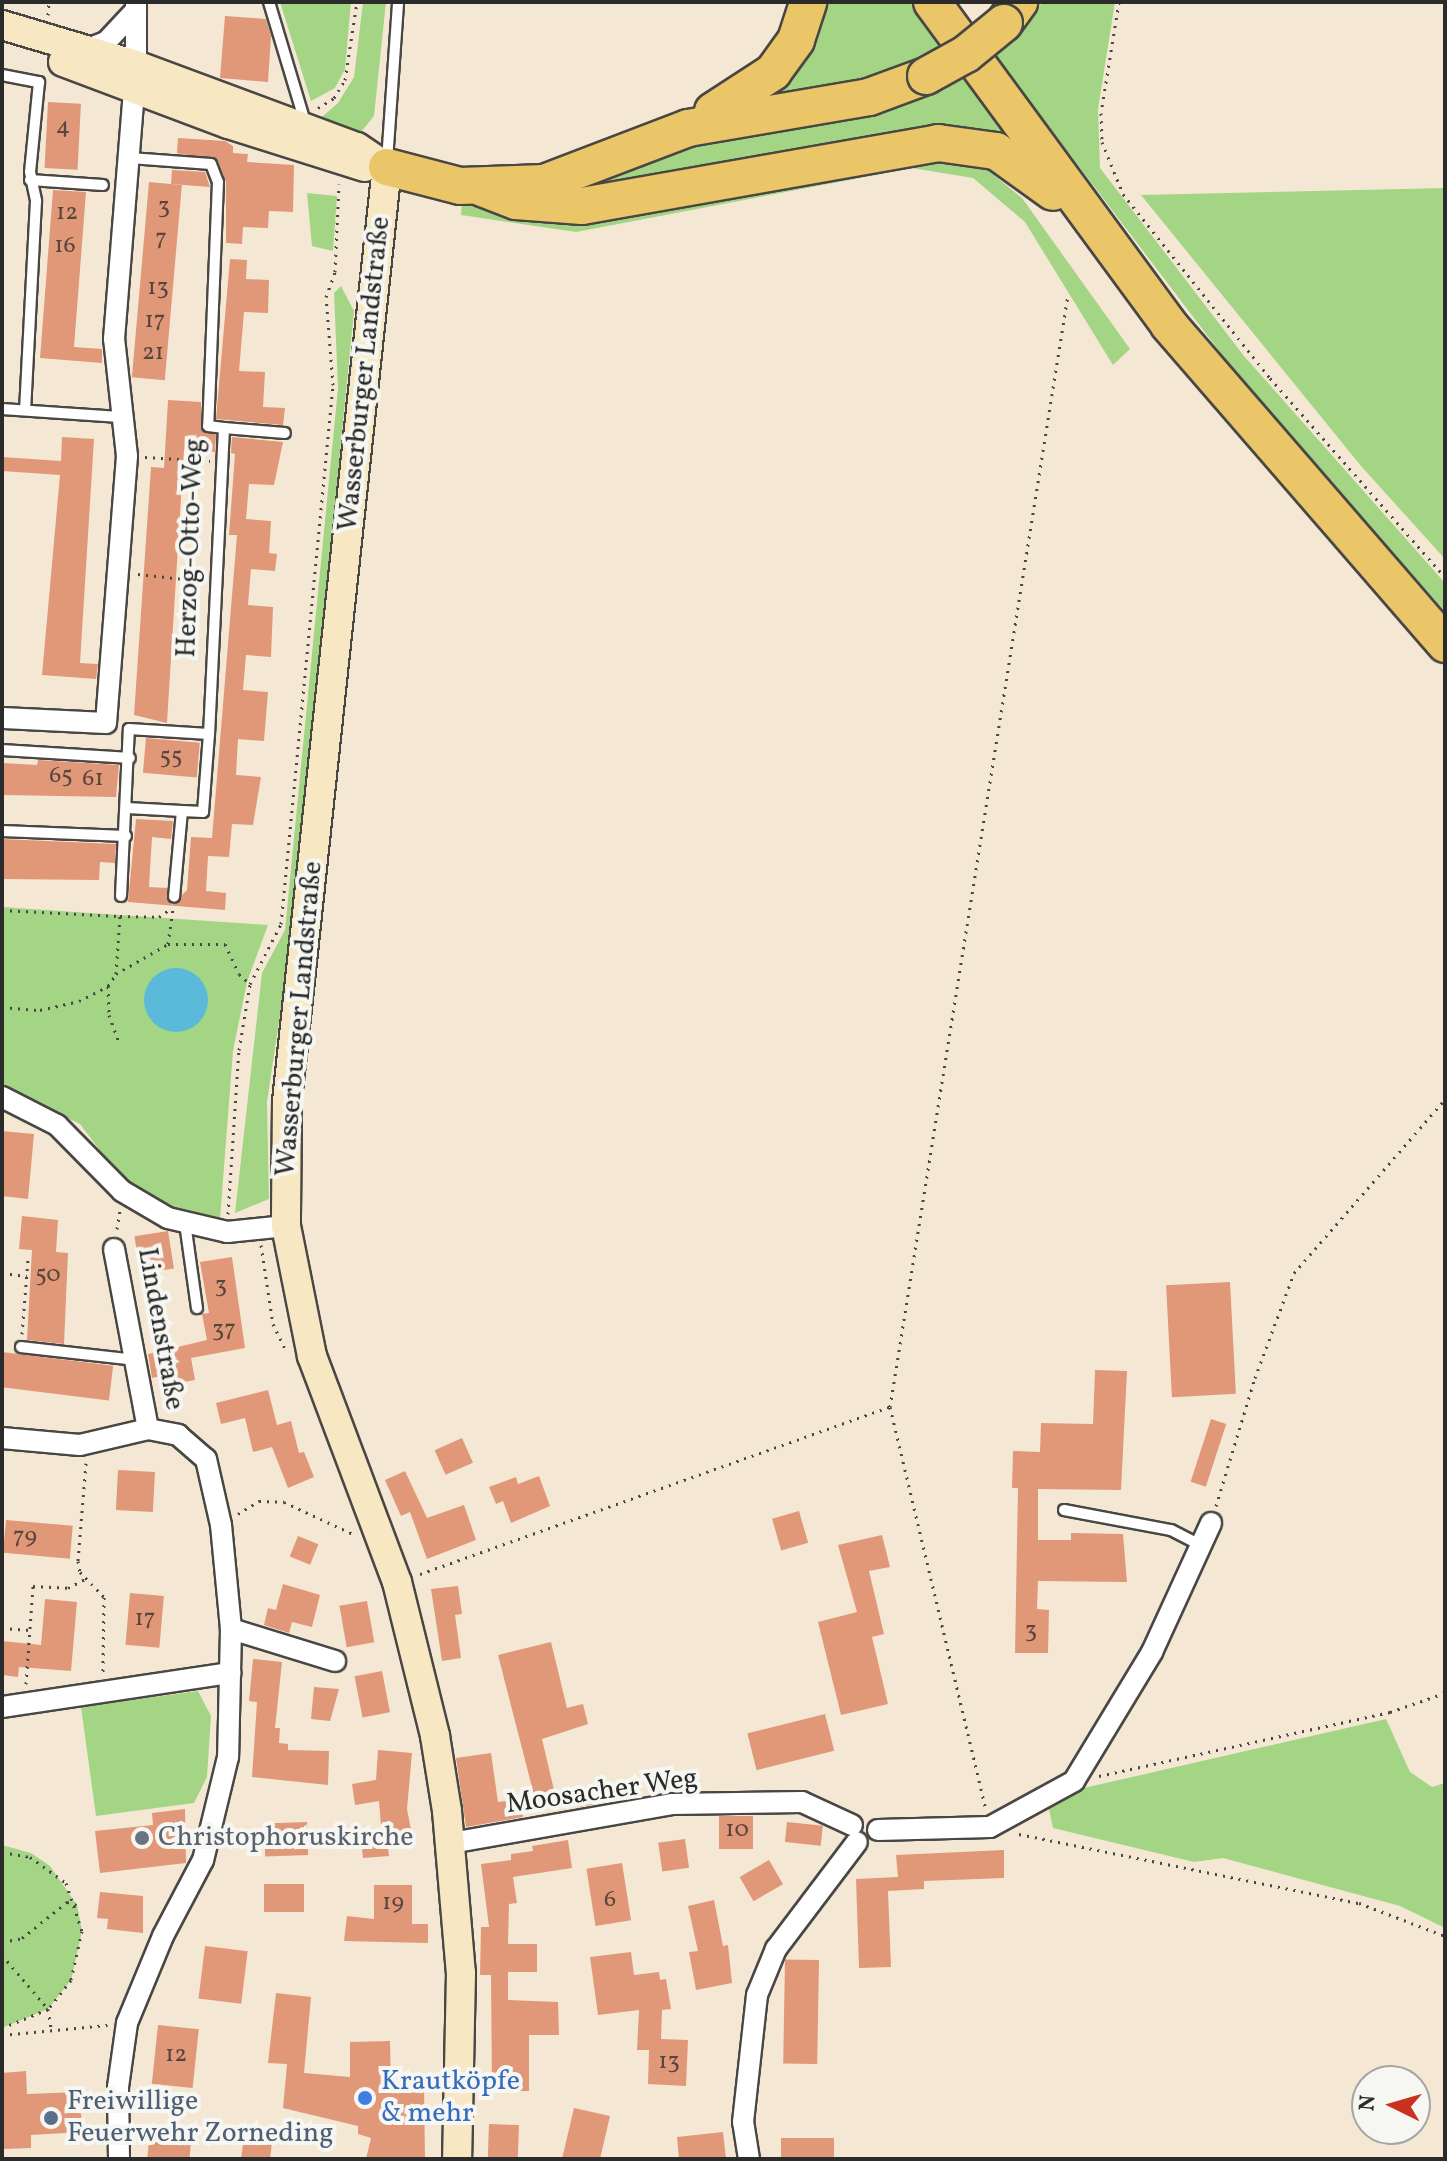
<!DOCTYPE html>
<html>
<head>
<meta charset="utf-8">
<style>
	body { margin:0 }
	#map { position:relative; width:1447px; height:2161px; overflow:hidden; background:#f4e8d5; font-family:Vollkorn,serif }
	div>[style] { position:absolute }
	.green>* { inset:0; background:#a4d584 }
	.water>* { inset:0; background:#5bbad9 }
	.round { border-radius:50% }
	.building>* { inset:0; background:#e09878; transform-origin:0 0 }
	.path>* { height:3px; margin-top:-1.5px; transform-origin:0; background:repeating-linear-gradient(90deg,#494744 0 2px,transparent 0 8px) }
	.roads { filter:drop-shadow(2px 0 #494744) drop-shadow(-2px 0 #494744) drop-shadow(0 2px #494744) drop-shadow(0 -2px #494744) }
	.lane>* { height:10px; margin:-5px; padding:0 5px; transform-origin:5px; border-radius:5px; background:#fff }
	.street>* { height:20px; margin:-10px; padding:0 10px; transform-origin:10px; border-radius:10px; background:#fff }
	.secondary>* { height:28px; margin:-14px; padding:0 14px; transform-origin:14px; border-radius:14px; background:#f7e8c3 }
	.highway>* { height:36px; margin:-18px; padding:0 18px; transform-origin:18px; border-radius:18px; background:#eac669 }
	.bridges { filter:drop-shadow(2px 0 #494744) drop-shadow(-2px 0 #494744) drop-shadow(0 2px #494744) drop-shadow(0 -2px #494744) }
	.highway-bridge>* { height:36px; margin:-18px; padding:0 18px; transform-origin:18px; border-radius:18px; background:#eac669 }
	.dots>* { width:22px; height:22px; translate:-50% -50%; box-sizing:border-box; border:4px solid #f6f6f2; border-radius:50% }
	span { translate:-50% -50%; white-space:nowrap; text-align:center; line-height:1.15; -webkit-text-stroke:8px #f6f6f2; paint-order:stroke }
	.number-label { font-size:24px; color:#58463e }
	.number-label span { -webkit-text-stroke-width:0 }
	.street-label { font-size:28px; color:#2b2b2b }
	.worship-label { font-size:28px; color:#5b616d }
	.left { translate:0 -50%; text-align:left }
	.shop-label { font-size:28px; color:#366cbe }
	.service-label { font-size:28px; color:#4e5e75 }
	.frame { position:absolute; inset:0; border:4px solid #2b2b2b; pointer-events:none }
	.north { position:absolute; left:1351px; top:2065px; width:80px; height:80px; box-sizing:border-box; background:#f6f6f2; border:2px solid #a5a5a2; border-radius:50%; rotate:275deg; font-size:22px; font-weight:700; line-height:32px; text-align:center; color:#2b2b2b }
	.north::after { content:''; display:block; margin:auto; width:28px; height:36px; background:#c8321e; clip-path:polygon(50% 0,100% 100%,50% 72%,0 100%) }
</style>
</head>
<body>
<div id="map">
	<div class="green">
		<i style="clip-path:polygon(280px 2px,351px 2px,345px 69px,335px 88px,311px 101px)"></i>
		<i style="clip-path:polygon(363px 2px,386px 2px,374px 116px,361px 132px,339px 133px,316px 122px,338px 103px,354px 77px)"></i>
		<i style="clip-path:polygon(816px 2px,914px 2px,943px 48px,912px 69px,757px 105px)"></i>
		<i style="clip-path:polygon(1043px 2px,1115px 2px,1098px 109px,1100px 168px,1244px 356px,1445px 583px,1445px 611px,1267px 414px,995px 56px)"></i>
		<i style="clip-path:polygon(969px 72px,1029px 156px,995px 136px,963px 127px,925px 129px,559px 193px,657px 154px)"></i>
		<i style="clip-path:polygon(927px 148px,975px 160px,1022px 198px,1130px 349px,1113px 365px,1025px 222px,973px 178px,912px 168px,576px 232px,461px 215px,462px 200px,540px 214px)"></i>
		<i style="clip-path:polygon(1445px 188px,1445px 559px,1361px 466px,1141px 195px)"></i>
		<i style="clip-path:polygon(307px 193px,337px 196px,333px 251px,312px 246px)"></i>
		<i style="clip-path:polygon(341px 286px,354px 311px,293px 927px,267px 1102px,269px 1199px,235px 1213px,262px 973px,285px 930px,338px 388px,334px 293px)"></i>
		<i style="clip-path:polygon(2px 907px,268px 925px,247px 982px,233px 1051px,220px 1219px,176px 1208px,123px 1181px,80px 1124px,2px 1087px)"></i>
		<i style="clip-path:polygon(198px 1691px,211px 1716px,207px 1777px,194px 1803px,96px 1816px,81px 1707px)"></i>
		<i style="clip-path:polygon(1386px 1719px,1410px 1772px,1432px 1787px,1445px 1783px,1445px 1928px,1400px 1906px,1223px 1858px,1194px 1862px,1053px 1828px,1048px 1805px,1075px 1790px)"></i>
		<i style="clip-path:polygon(2px 1845px,31px 1853px,50px 1866px,77px 1905px,82px 1931px,71px 1980px,48px 2009px,2px 2028px)"></i>
	</div>
	<div class="water">
		<i class="round" style="left:144px;top:968px;width:64px;height:64px"></i>
	</div>
	<div class="building">
		<i style="clip-path:polygon(225px 16px,266px 19px,271px 36px,268px 82px,220px 78px)"></i>
		<i style="left:48px;top:102px;width:33px;height:66px;rotate:3deg"></i>
		<i style="clip-path:polygon(178px 138px,225px 141px,233px 146px,233px 153px,248px 154px,247px 162px,294px 165px,293px 212px,269px 211px,268px 228px,243px 227px,242px 244px,226px 243px,226px 182px,218px 161px,177px 153px)"></i>
		<i style="clip-path:polygon(172px 170px,205px 172px,210px 187px,171px 184px)"></i>
		<i style="left:149px;top:182px;width:33px;height:196px;rotate:5deg"></i>
		<i style="clip-path:polygon(53px 190px,86px 192px,74px 347px,102px 349px,102px 363px,40px 358px)"></i>
		<i style="clip-path:polygon(230px 259px,247px 260px,246px 279px,269px 280px,268px 313px,244px 312px,239px 371px,265px 372px,263px 407px,285px 408px,283px 425px,216px 419px)"></i>
		<i style="clip-path:polygon(168px 400px,201px 402px,201px 429px,216px 435px,215px 452px,184px 450px,167px 723px,134px 715px,151px 467px,164px 468px)"></i>
		<i style="clip-path:polygon(62px 437px,94px 439px,80px 663px,98px 664px,96px 679px,42px 675px,60px 475px,2px 471px,2px 457px,61px 461px)"></i>
		<i style="clip-path:polygon(232px 437px,283px 442px,274px 485px,249px 484px,246px 519px,271px 521px,269px 553px,277px 554px,275px 571px,251px 569px,248px 605px,273px 607px,271px 657px,246px 655px,243px 690px,268px 692px,264px 741px,238px 739px,236px 775px,261px 777px,253px 825px,232px 824px,229px 857px,208px 856px,206px 891px,226px 893px,225px 910px,128px 902px,136px 819px,173px 821px,171px 839px,152px 837px,149px 887px,167px 888px,172px 905px,187px 890px,191px 837px,212px 838px,237px 535px,229px 535px,235px 454px,231px 453px)"></i>
		<i style="left:146px;top:738px;width:54px;height:35px;rotate:5deg"></i>
		<i style="clip-path:polygon(38px 760px,119px 765px,116px 797px,2px 795px,2px 763px,37px 765px)"></i>
		<i style="clip-path:polygon(2px 839px,116px 844px,115px 863px,100px 862px,99px 880px,2px 879px)"></i>
		<i style="clip-path:polygon(2px 1131px,34px 1134px,28px 1199px,2px 1196px)"></i>
		<i style="clip-path:polygon(22px 1216px,58px 1220px,56px 1252px,68px 1253px,64px 1344px,27px 1340px,32px 1250px,19px 1249px)"></i>
		<i style="left:168px;top:1231px;width:38px;height:34px;rotate:81deg"></i>
		<i style="clip-path:polygon(232px 1257px,245px 1348px,191px 1358px,195px 1380px,162px 1386px,161px 1376px,152px 1378px,148px 1354px,207px 1340px,202px 1314px,209px 1313px,200px 1262px)"></i>
		<i style="left:1230px;top:1282px;width:112px;height:64px;rotate:87deg"></i>
		<i style="left:2px;top:1352px;width:112px;height:35px;rotate:7deg"></i>
		<i style="clip-path:polygon(1095px 1370px,1127px 1371px,1121px 1490px,1038px 1489px,1038px 1540px,1071px 1540px,1071px 1533px,1123px 1534px,1127px 1582px,1038px 1581px,1037px 1609px,1049px 1610px,1048px 1653px,1015px 1653px,1018px 1488px,1012px 1488px,1013px 1451px,1040px 1452px,1041px 1423px,1093px 1424px)"></i>
		<i style="clip-path:polygon(268px 1390px,277px 1425px,291px 1421px,299px 1453px,304px 1452px,314px 1477px,288px 1488px,272px 1447px,253px 1452px,245px 1418px,221px 1424px,216px 1403px)"></i>
		<i style="left:1211px;top:1419px;width:16px;height:66px;rotate:18deg"></i>
		<i style="left:462px;top:1438px;width:27px;height:30px;rotate:66deg"></i>
		<i style="left:118px;top:1470px;width:37px;height:40px;rotate:3deg"></i>
		<i style="clip-path:polygon(405px 1471px,427px 1518px,464px 1505px,476px 1540px,427px 1559px,410px 1512px,401px 1516px,385px 1480px)"></i>
		<i style="clip-path:polygon(539px 1476px,550px 1506px,511px 1523px,503px 1501px,496px 1504px,489px 1487px,516px 1477px,518px 1484px)"></i>
		<i style="left:799px;top:1511px;width:33px;height:28px;rotate:74deg"></i>
		<i style="left:6px;top:1520px;width:67px;height:33px;rotate:5deg"></i>
		<i style="clip-path:polygon(882px 1535px,890px 1567px,869px 1571px,884px 1634px,872px 1637px,888px 1704px,841px 1715px,818px 1622px,857px 1612px,838px 1545px)"></i>
		<i style="left:298px;top:1536px;width:22px;height:22px;rotate:22deg"></i>
		<i style="clip-path:polygon(283px 1584px,320px 1595px,312px 1627px,292px 1622px,289px 1633px,264px 1625px,268px 1608px,276px 1610px)"></i>
		<i style="clip-path:polygon(458px 1586px,462px 1614px,455px 1615px,461px 1658px,442px 1661px,431px 1589px)"></i>
		<i style="left:130px;top:1593px;width:34px;height:52px;rotate:5deg"></i>
		<i style="clip-path:polygon(45px 1599px,77px 1602px,71px 1671px,19px 1667px,18px 1677px,2px 1675px,2px 1641px,41px 1645px)"></i>
		<i style="left:367px;top:1601px;width:42px;height:28px;rotate:80deg"></i>
		<i style="clip-path:polygon(551px 1642px,567px 1708px,583px 1704px,588px 1724px,542px 1739px,554px 1790px,534px 1795px,498px 1655px)"></i>
		<i style="clip-path:polygon(253px 1659px,282px 1662px,275px 1728px,280px 1728px,279px 1743px,288px 1744px,288px 1750px,329px 1751px,328px 1785px,252px 1777px,257px 1702px,249px 1701px)"></i>
		<i style="left:382px;top:1671px;width:42px;height:28px;rotate:79deg"></i>
		<i style="clip-path:polygon(314px 1687px,339px 1689px,330px 1721px,311px 1719px)"></i>
		<i style="left:825px;top:1714px;width:38px;height:80px;rotate:76deg"></i>
		<i style="clip-path:polygon(378px 1750px,412px 1753px,407px 1809px,414px 1845px,388px 1848px,389px 1856px,363px 1858px,361px 1840px,382px 1839px,379px 1801px,355px 1805px,352px 1784px,376px 1780px)"></i>
		<i style="clip-path:polygon(491px 1753px,498px 1802px,521px 1799px,523px 1817px,466px 1827px,456px 1758px)"></i>
		<i style="left:603px;top:1786px;width:16px;height:29px;rotate:79deg"></i>
		<i style="clip-path:polygon(185px 1809px,186px 1863px,100px 1873px,95px 1831px,153px 1825px,152px 1813px)"></i>
		<i style="left:719px;top:1816px;width:34px;height:33px"></i>
		<i style="left:307px;top:1822px;width:33px;height:43px;rotate:88deg"></i>
		<i style="left:787px;top:1822px;width:36px;height:20px;rotate:6deg"></i>
		<i style="left:685px;top:1839px;width:29px;height:27px;rotate:82deg"></i>
		<i style="clip-path:polygon(568px 1840px,572px 1868px,513px 1877px,517px 1903px,509px 1904px,508px 1944px,537px 1944px,537px 1972px,508px 1972px,508px 2000px,558px 2002px,559px 2035px,529px 2035px,529px 2091px,492px 2091px,491px 1975px,480px 1975px,481px 1927px,489px 1927px,481px 1864px,511px 1860px,511px 1854px,533px 1851px,532px 1846px)"></i>
		<i style="clip-path:polygon(1004px 1850px,1004px 1878px,924px 1881px,924px 1889px,888px 1891px,891px 1967px,859px 1968px,856px 1879px,898px 1877px,896px 1855px)"></i>
		<i style="left:769px;top:1860px;width:28px;height:34px;rotate:60deg"></i>
		<i style="left:622px;top:1863px;width:58px;height:36px;rotate:81deg"></i>
		<i style="left:264px;top:1884px;width:40px;height:28px"></i>
		<i style="clip-path:polygon(374px 1885px,412px 1885px,412px 1924px,428px 1924px,428px 1943px,344px 1941px,347px 1916px,374px 1919px)"></i>
		<i style="clip-path:polygon(100px 1892px,143px 1896px,143px 1933px,107px 1929px,108px 1919px,97px 1918px)"></i>
		<i style="clip-path:polygon(714px 1900px,723px 1946px,728px 1945px,732px 1983px,696px 1990px,689px 1952px,698px 1951px,688px 1906px)"></i>
		<i style="left:205px;top:1946px;width:43px;height:53px;rotate:7deg"></i>
		<i style="clip-path:polygon(631px 1952px,634px 1975px,659px 1972px,660px 1980px,666px 1979px,671px 2009px,662px 2010px,661px 2039px,688px 2040px,686px 2086px,648px 2084px,649px 2050px,637px 2050px,639px 2010px,598px 2015px,590px 1957px)"></i>
		<i style="left:819px;top:1960px;width:104px;height:34px;rotate:91deg"></i>
		<i style="clip-path:polygon(276px 1993px,311px 1997px,304px 2073px,350px 2077px,350px 2042px,390px 2041px,391px 2088px,424px 2087px,425px 2159px,366px 2159px,371px 2138px,358px 2134px,358px 2126px,283px 2108px,287px 2064px,268px 2063px)"></i>
		<i style="left:158px;top:2025px;width:41px;height:59px;rotate:6deg"></i>
		<i style="clip-path:polygon(26px 2071px,27px 2094px,80px 2092px,82px 2132px,31px 2135px,31px 2148px,2px 2149px,2px 2073px)"></i>
		<i style="clip-path:polygon(574px 2108px,610px 2116px,600px 2159px,562px 2159px)"></i>
		<i style="left:489px;top:2124px;width:30px;height:35px;rotate:2deg"></i>
		<i style="left:150px;top:2128px;width:42px;height:31px;rotate:5deg"></i>
		<i style="clip-path:polygon(245px 2130px,273px 2134px,270px 2159px,241px 2159px)"></i>
		<i style="clip-path:polygon(723px 2132px,726px 2159px,679px 2159px,677px 2137px)"></i>
		<i style="left:834px;top:2138px;width:21px;height:53px;rotate:90deg"></i>
	</div>
	<div class="path">
		<i style="left:1119px;top:2px;width:112px;rotate:99.2deg"></i>
		<i style="left:1101px;top:113px;width:29px;rotate:88deg"></i>
		<i style="left:1102px;top:142px;width:56px;rotate:68deg"></i>
		<i style="left:1123px;top:194px;width:236px;rotate:51.4deg"></i>
		<i style="left:1270px;top:378px;width:265px;rotate:48.7deg"></i>
		<i style="left:48px;top:15px;width:13px;rotate:-86deg"></i>
		<i style="left:318px;top:108px;width:19px;rotate:-32deg"></i>
		<i style="left:334px;top:98px;width:21px;rotate:-59deg"></i>
		<i style="left:345px;top:80px;width:79px;rotate:-81.3deg"></i>
		<i style="left:145px;top:457px;width:65px;rotate:3.5deg"></i>
		<i style="left:138px;top:574px;width:64px;rotate:6.2deg"></i>
		<i style="left:2px;top:910px;width:116px;rotate:3deg"></i>
		<i style="left:168px;top:944px;width:57px"></i>
		<i style="left:225px;top:944px;width:33px;rotate:65deg"></i>
		<i style="left:239px;top:974px;width:15px;rotate:42deg"></i>
		<i style="left:116px;top:974px;width:60px;rotate:-30deg"></i>
		<i style="left:168px;top:944px;width:35px;rotate:-82deg"></i>
		<i style="left:108px;top:986px;width:29px;rotate:88deg"></i>
		<i style="left:109px;top:1015px;width:30px;rotate:70deg"></i>
		<i style="left:2px;top:1007px;width:38px;rotate:5deg"></i>
		<i style="left:40px;top:1010px;width:40px;rotate:-13deg"></i>
		<i style="left:79px;top:1001px;width:33px;rotate:-27deg"></i>
		<i style="left:108px;top:986px;width:14px;rotate:-56deg"></i>
		<i style="left:116px;top:974px;width:58px;rotate:-86.1deg"></i>
		<i style="left:120px;top:916px;width:39px;rotate:1deg"></i>
		<i style="left:159px;top:917px;width:14px;rotate:-36deg"></i>
		<i style="left:228px;top:1214px;width:164px;rotate:-86.2deg"></i>
		<i style="left:239px;top:1050px;width:67px;rotate:-80.5deg"></i>
		<i style="left:250px;top:984px;width:68px;rotate:-62.7deg"></i>
		<i style="left:281px;top:924px;width:542px;rotate:-84.49deg"></i>
		<i style="left:333px;top:385px;width:88px;rotate:-94.5deg"></i>
		<i style="left:326px;top:297px;width:27px;rotate:-70deg"></i>
		<i style="left:335px;top:272px;width:88px;rotate:-87.4deg"></i>
		<i style="left:117px;top:1229px;width:20px;rotate:-81deg"></i>
		<i style="left:261px;top:1245px;width:80px;rotate:81.4deg"></i>
		<i style="left:273px;top:1324px;width:32px;rotate:64deg"></i>
		<i style="left:2px;top:1273px;width:25px;rotate:7deg"></i>
		<i style="left:22px;top:1334px;width:74px;rotate:-85.4deg"></i>
		<i style="left:890px;top:1407px;width:1127px;rotate:-80.91deg"></i>
		<i style="left:86px;top:1463px;width:98px;rotate:94.7deg"></i>
		<i style="left:78px;top:1561px;width:11px;rotate:80deg"></i>
		<i style="left:80px;top:1572px;width:35px;rotate:46deg"></i>
		<i style="left:104px;top:1597px;width:75px;rotate:90.8deg"></i>
		<i style="left:1216px;top:1506px;width:134px;rotate:-73.1deg"></i>
		<i style="left:1255px;top:1378px;width:112px;rotate:-69.6deg"></i>
		<i style="left:1294px;top:1273px;width:230px;rotate:-49deg"></i>
		<i style="left:238px;top:1514px;width:25px;rotate:-32deg"></i>
		<i style="left:259px;top:1501px;width:25px;rotate:2deg"></i>
		<i style="left:284px;top:1502px;width:78px;rotate:24.9deg"></i>
		<i style="left:420px;top:1574px;width:499px;rotate:-19.6deg"></i>
		<i style="left:890px;top:1407px;width:413px;rotate:76.6deg"></i>
		<i style="left:2px;top:1628px;width:28px;rotate:4deg"></i>
		<i style="left:26px;top:1684px;width:98px;rotate:-85.9deg"></i>
		<i style="left:33px;top:1586px;width:35px;rotate:3deg"></i>
		<i style="left:68px;top:1588px;width:19px;rotate:-28deg"></i>
		<i style="left:1099px;top:1776px;width:298px;rotate:-12.4deg"></i>
		<i style="left:1390px;top:1712px;width:58px;rotate:-19.1deg"></i>
		<i style="left:1019px;top:1834px;width:347px;rotate:11.5deg"></i>
		<i style="left:1359px;top:1903px;width:92px;rotate:21deg"></i>
		<i style="left:2px;top:1852px;width:28px;rotate:10deg"></i>
		<i style="left:30px;top:1857px;width:44px;rotate:35.8deg"></i>
		<i style="left:66px;top:1883px;width:51px;rotate:71.6deg"></i>
		<i style="left:82px;top:1931px;width:50px;rotate:102.7deg"></i>
		<i style="left:71px;top:1980px;width:37px;rotate:128deg"></i>
		<i style="left:48px;top:2009px;width:50px;rotate:157.6deg"></i>
		<i style="left:2px;top:1942px;width:20px;rotate:-11deg"></i>
		<i style="left:22px;top:1938px;width:58px;rotate:-38.7deg"></i>
		<i style="left:67px;top:1902px;width:10px;rotate:17deg"></i>
		<i style="left:2px;top:1955px;width:71px;rotate:49.6deg"></i>
		<i style="left:48px;top:2009px;width:20px;rotate:81deg"></i>
		<i style="left:2px;top:2035px;width:106px;rotate:-5.4deg"></i>
	</div>
	<div class="roads">
		<div class="lane">
			<i style="left:269px;top:2px;width:122px;rotate:73.3deg"></i>
			<i style="left:2px;top:75px;width:38px;rotate:11deg"></i>
			<i style="left:39px;top:82px;width:90px;rotate:95.7deg"></i>
			<i style="left:30px;top:172px;width:30px;rotate:78deg"></i>
			<i style="left:36px;top:201px;width:209px;rotate:93deg"></i>
			<i style="left:130px;top:158px;width:81px;rotate:4.2deg"></i>
			<i style="left:211px;top:164px;width:19px;rotate:69deg"></i>
			<i style="left:218px;top:182px;width:244px;rotate:92.3deg"></i>
			<i style="left:208px;top:426px;width:16px;rotate:7deg"></i>
			<i style="left:224px;top:428px;width:306px;rotate:92.8deg"></i>
			<i style="left:387px;top:161px;width:159px;rotate:-86deg"></i>
			<i style="left:30px;top:180px;width:73px;rotate:3.9deg"></i>
			<i style="left:2px;top:409px;width:118px;rotate:3.9deg"></i>
			<i style="left:224px;top:428px;width:61px;rotate:4.7deg"></i>
			<i style="left:2px;top:750px;width:128px;rotate:3.6deg"></i>
			<i style="left:127px;top:808px;width:55px;rotate:3.1deg"></i>
			<i style="left:2px;top:831px;width:124px;rotate:2.3deg"></i>
			<i style="left:121px;top:896px;width:167px;rotate:-87.3deg"></i>
			<i style="left:129px;top:729px;width:80px;rotate:3.6deg"></i>
			<i style="left:209px;top:734px;width:78px;rotate:94.4deg"></i>
			<i style="left:203px;top:812px;width:21px;rotate:-177deg"></i>
			<i style="left:182px;top:811px;width:86px;rotate:95.3deg"></i>
			<i style="left:185px;top:1223px;width:86px;rotate:82deg"></i>
			<i style="left:21px;top:1347px;width:115px;rotate:6.5deg"></i>
			<i style="left:1064px;top:1510px;width:109px;rotate:10.6deg"></i>
			<i style="left:1171px;top:1530px;width:34px;rotate:27deg"></i>
		</div>
		<div class="street">
			<i style="left:85px;top:50px;width:22px;rotate:-21deg"></i>
			<i style="left:106px;top:42px;width:44px;rotate:-46.8deg"></i>
			<i style="left:2px;top:718px;width:104px;rotate:2.8deg"></i>
			<i style="left:106px;top:723px;width:268px;rotate:-85.5deg"></i>
			<i style="left:127px;top:456px;width:118px;rotate:-96.3deg"></i>
			<i style="left:114px;top:339px;width:275px;rotate:-85.4deg"></i>
			<i style="left:136px;top:65px;width:63px;rotate:-90deg"></i>
			<i style="left:2px;top:1097px;width:62px;rotate:27deg"></i>
			<i style="left:57px;top:1125px;width:93px;rotate:45.4deg"></i>
			<i style="left:122px;top:1191px;width:53px;rotate:30.4deg"></i>
			<i style="left:168px;top:1218px;width:61px;rotate:13.3deg"></i>
			<i style="left:227px;top:1232px;width:59px;rotate:-5.8deg"></i>
			<i style="left:114px;top:1249px;width:183px;rotate:79.3deg"></i>
			<i style="left:2px;top:1438px;width:78px;rotate:5.1deg"></i>
			<i style="left:80px;top:1445px;width:70px;rotate:-13.2deg"></i>
			<i style="left:148px;top:1429px;width:31px;rotate:11deg"></i>
			<i style="left:178px;top:1435px;width:37px;rotate:41deg"></i>
			<i style="left:206px;top:1459px;width:68px;rotate:77.2deg"></i>
			<i style="left:221px;top:1525px;width:104px;rotate:84.5deg"></i>
			<i style="left:231px;top:1629px;width:128px;rotate:91.3deg"></i>
			<i style="left:228px;top:1757px;width:106px;rotate:103.6deg"></i>
			<i style="left:203px;top:1860px;width:86px;rotate:117.8deg"></i>
			<i style="left:163px;top:1936px;width:94px;rotate:112.5deg"></i>
			<i style="left:127px;top:2023px;width:65px;rotate:98deg"></i>
			<i style="left:118px;top:2087px;width:72px;rotate:89.2deg"></i>
			<i style="left:231px;top:1629px;width:109px;rotate:17.1deg"></i>
			<i style="left:2px;top:1707px;width:231px;rotate:-8.5deg"></i>
			<i style="left:878px;top:1830px;width:112px;rotate:-1.5deg"></i>
			<i style="left:990px;top:1827px;width:96px;rotate:-28.7deg"></i>
			<i style="left:1074px;top:1781px;width:151px;rotate:-58.8deg"></i>
			<i style="left:1152px;top:1652px;width:142px;rotate:-65.4deg"></i>
			<i style="left:451px;top:1843px;width:224px;rotate:-10deg"></i>
			<i style="left:672px;top:1804px;width:130px;rotate:-0.9deg"></i>
			<i style="left:802px;top:1802px;width:55px;rotate:24.7deg"></i>
			<i style="left:749px;top:2159px;width:37px;rotate:-99deg"></i>
			<i style="left:743px;top:2122px;width:128px;rotate:-83.7deg"></i>
			<i style="left:757px;top:1995px;width:50px;rotate:-67.6deg"></i>
			<i style="left:776px;top:1949px;width:134px;rotate:-52.9deg"></i>
		</div>
		<div class="secondary">
			<i style="left:2px;top:25px;width:140px;rotate:16.6deg"></i>
			<i style="left:136px;top:65px;width:236px;rotate:20.4deg"></i>
			<i style="left:357px;top:147px;width:36px;rotate:34deg"></i>
			<i style="left:63px;top:62px;width:176px;rotate:20.6deg"></i>
			<i style="left:228px;top:124px;width:143px;rotate:17.5deg"></i>
			<i style="left:387px;top:167px;width:939px;rotate:96.11deg"></i>
			<i style="left:287px;top:1101px;width:125px;rotate:90.5deg"></i>
			<i style="left:286px;top:1226px;width:133px;rotate:78.7deg"></i>
			<i style="left:312px;top:1356px;width:241px;rotate:69.4deg"></i>
			<i style="left:397px;top:1582px;width:159px;rotate:76.1deg"></i>
			<i style="left:435px;top:1736px;width:76px;rotate:80.9deg"></i>
			<i style="left:447px;top:1811px;width:163px;rotate:85.1deg"></i>
			<i style="left:461px;top:1973px;width:186px;rotate:91.2deg"></i>
		</div>
		<div class="highway">
			<i style="left:932px;top:2px;width:401px;rotate:53.7deg"></i>
			<i style="left:1169px;top:325px;width:422px;rotate:49.1deg"></i>
			<i style="left:1004px;top:23px;width:26px;rotate:-54deg"></i>
			<i style="left:713px;top:111px;width:72px;rotate:-33deg"></i>
			<i style="left:773px;top:72px;width:39px;rotate:-54deg"></i>
			<i style="left:796px;top:40px;width:40px;rotate:-72deg"></i>
			<i style="left:387px;top:167px;width:75px;rotate:14.6deg"></i>
			<i style="left:460px;top:186px;width:84px;rotate:-2deg"></i>
			<i style="left:544px;top:183px;width:154px;rotate:-20.9deg"></i>
			<i style="left:688px;top:128px;width:184px;rotate:-9.7deg"></i>
			<i style="left:869px;top:97px;width:61px;rotate:-20.2deg"></i>
			<i style="left:482px;top:188px;width:36px;rotate:21deg"></i>
			<i style="left:516px;top:201px;width:66px;rotate:4.3deg"></i>
			<i style="left:582px;top:206px;width:362px;rotate:-10deg"></i>
			<i style="left:938px;top:143px;width:59px;rotate:7.9deg"></i>
			<i style="left:996px;top:151px;width:70px;rotate:35.7deg"></i>
		</div>
	</div>
	<div class="bridges">
		<div class="highway-bridge">
			<i style="left:926px;top:76px;width:46px;rotate:-28.8deg"></i>
			<i style="left:966px;top:54px;width:49px;rotate:-39.2deg"></i>
		</div>
	</div>
	<div class="dots">
		<i style="left:142px;top:1838px;background:#6b7280"></i>
		<i style="left:365px;top:2098px;background:#3f7fe0"></i>
		<i style="left:51px;top:2118px;background:#5c6f8a"></i>
	</div>
	<div class="number-label">
		<span style="left:63px;top:128px">4</span>
		<span style="left:164px;top:208px">3</span>
		<span style="left:67px;top:214px">12</span>
		<span style="left:161px;top:240px">7</span>
		<span style="left:65px;top:247px">16</span>
		<span style="left:158px;top:289px">13</span>
		<span style="left:155px;top:322px">17</span>
		<span style="left:153px;top:354px">21</span>
		<span style="left:171px;top:758px">55</span>
		<span style="left:61px;top:777px">65</span>
		<span style="left:93px;top:780px">61</span>
		<span style="left:48px;top:1276px">50</span>
		<span style="left:221px;top:1287px">3</span>
		<span style="left:224px;top:1331px">37</span>
		<span style="left:25px;top:1538px">79</span>
		<span style="left:145px;top:1620px">17</span>
		<span style="left:1031px;top:1632px">3</span>
		<span style="left:737px;top:1831px">10</span>
		<span style="left:610px;top:1901px">6</span>
		<span style="left:393px;top:1904px">19</span>
		<span style="left:176px;top:2056px">12</span>
		<span style="left:669px;top:2063px">13</span>
	</div>
	<div class="street-label">
		<span style="left:365px;top:374px;rotate:-84deg">Wasserburger Landstraße</span>
		<span style="left:191px;top:548px;rotate:-88deg">Herzog-Otto-Weg</span>
		<span style="left:300px;top:1019px;rotate:-85deg">Wasserburger Landstraße</span>
		<span style="left:160px;top:1329px;rotate:80deg">Lindenstraße</span>
		<span style="left:602px;top:1792px;rotate:-8deg">Moosacher Weg</span>
	</div>
	<div class="worship-label">
		<span class="left" style="left:158px;top:1838px">Christophoruskirche</span>
	</div>
	<div class="shop-label">
		<span class="left" style="left:381px;top:2098px">Krautköpfe<br>&amp; mehr</span>
	</div>
	<div class="service-label">
		<span class="left" style="left:67px;top:2118px">Freiwillige<br>Feuerwehr Zorneding</span>
	</div>
	<div class="frame"></div>
	<div class="north">N</div>
</div>
</body>
</html>
